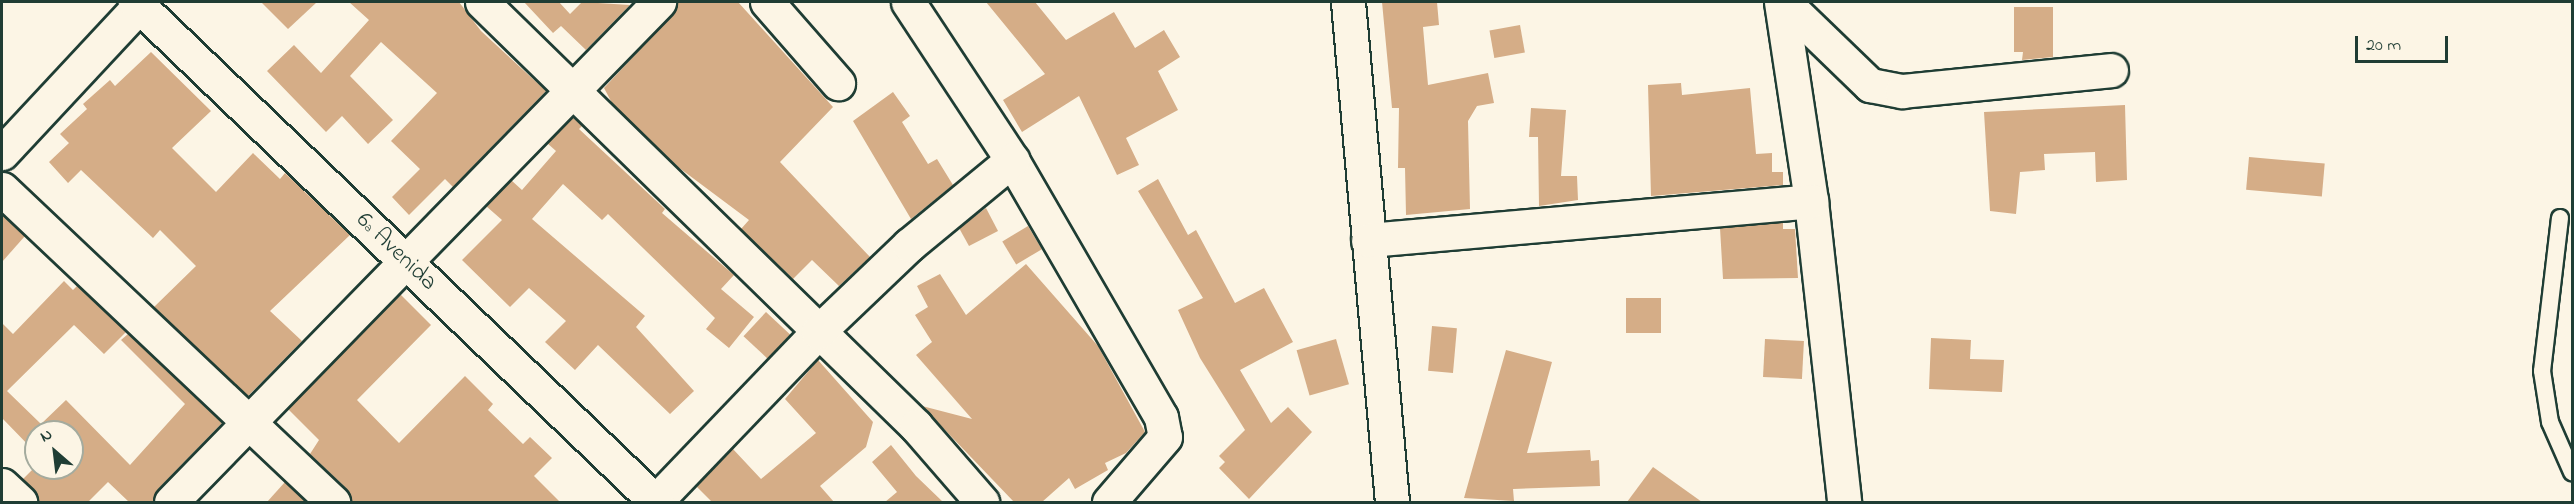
<!DOCTYPE html>
<html>
<head>
<meta charset="utf-8">
<style>
	body { margin:0 }
	#map { position:relative; width:2574px; height:504px; overflow:hidden; background:#fcf5e5; font-family:"Indie Flower",sans-serif }
	div>[style] { position:absolute }
	.building>* { inset:0; background:#d5ad87; transform-origin:0 0 }
	.roads { filter:drop-shadow(2px 0 #1f3d34) drop-shadow(-2px 0 #1f3d34) drop-shadow(0 2px #1f3d34) drop-shadow(0 -2px #1f3d34) }
	.service>* { height:16px; margin:-8px; padding:0 8px; transform-origin:8px; border-radius:8px; background:#fcf5e5 }
	.minor>* { height:33px; margin:-16.5px; padding:0 16.5px; transform-origin:16.5px; border-radius:16.5px; background:#fcf5e5 }
	.tertiary>* { height:33px; margin:-16.5px; padding:0 16.5px; transform-origin:16.5px; border-radius:16.5px; background:#fcf5e5 }
	span { translate:-50% -50%; white-space:nowrap; text-align:center; line-height:1.15; -webkit-text-stroke:4.5px #fcf5e5; paint-order:stroke }
	.street-label { font-size:24px; color:#1f3d34 }
	.frame { position:absolute; inset:0; border:3px solid #1f3d34; pointer-events:none }
	.north { position:absolute; left:24px; top:420px; width:60px; height:60px; box-sizing:border-box; background:#fcf5e5; border:2px solid #a4ab9e; border-radius:50%; rotate:332deg; font-size:16px; font-weight:700; line-height:24px; text-align:center; color:#1f3d34 }
	.north::after { content:''; display:block; margin:auto; width:21px; height:27px; background:#1f3d34; clip-path:polygon(50% 0,100% 100%,50% 72%,0 100%) }
	.scale { position:absolute; left:2355px; top:36px; width:93px; height:27px; box-sizing:border-box; border:3px solid #1f3d34; border-top:0; padding-left:8px; font-size:18px; line-height:21px; white-space:nowrap; color:#1f3d34; -webkit-text-stroke:4px #fcf5e5; paint-order:stroke }
</style>
</head>
<body>
<div id="map">
	<div class="building">
		<i style="clip-path:polygon(261px 2px,317px 2px,288px 29px)"></i>
		<i style="clip-path:polygon(349px 2px,459px 2px,481px 31px,546px 91px,453px 187px,445px 179px,409px 215px,392px 197px,420px 169px,391px 141px,437px 93px,381px 42px,350px 76px,393px 120px,368px 144px,342px 116px,326px 132px,267px 71px,294px 45px,321px 73px,369px 20px)"></i>
		<i style="clip-path:polygon(524px 2px,559px 2px,570px 14px,582px 2px,630px 5px,586px 50px,561px 26px,553px 33px)"></i>
		<i style="clip-path:polygon(677px 2px,738px 2px,833px 107px,780px 162px,870px 257px,839px 286px,812px 260px,793px 279px,741px 229px,749px 220px,678px 167px,612px 103px,604px 88px,672px 15px)"></i>
		<i style="clip-path:polygon(986px 2px,1035px 2px,1066px 40px,1114px 12px,1135px 48px,1164px 30px,1180px 57px,1158px 71px,1178px 110px,1126px 138px,1139px 165px,1117px 175px,1079px 96px,1022px 132px,1003px 100px,1045px 74px)"></i>
		<i style="clip-path:polygon(1382px 2px,1437px 2px,1439px 25px,1423px 27px,1428px 85px,1488px 73px,1494px 103px,1477px 106px,1468px 121px,1470px 209px,1406px 215px,1405px 168px,1398px 168px,1399px 108px,1392px 108px)"></i>
		<i style="clip-path:polygon(2014px 7px,2053px 7px,2053px 57px,2022px 60px,2023px 52px,2014px 52px)"></i>
		<i style="left:1520px;top:25px;width:28px;height:31px;rotate:80deg"></i>
		<i style="clip-path:polygon(151px 52px,211px 111px,172px 148px,216px 192px,253px 153px,280px 179px,285px 173px,350px 235px,270px 311px,302px 341px,248px 396px,154px 307px,196px 266px,160px 230px,153px 238px,81px 170px,68px 183px,49px 162px,69px 143px,60px 134px,87px 109px,83px 104px,110px 80px,115px 86px)"></i>
		<i style="clip-path:polygon(1681px 83px,1682px 95px,1750px 88px,1756px 154px,1772px 153px,1772px 172px,1783px 172px,1783px 185px,1651px 196px,1648px 85px)"></i>
		<i style="clip-path:polygon(893px 92px,910px 116px,902px 122px,928px 164px,937px 159px,953px 185px,911px 219px,853px 121px)"></i>
		<i style="clip-path:polygon(2125px 105px,2127px 180px,2096px 182px,2095px 152px,2044px 154px,2045px 170px,2020px 172px,2016px 214px,1990px 211px,1984px 112px)"></i>
		<i style="clip-path:polygon(1531px 108px,1566px 110px,1561px 176px,1577px 176px,1578px 200px,1539px 206px,1538px 137px,1529px 137px)"></i>
		<i style="clip-path:polygon(573px 117px,582px 126px,579px 129px,665px 209px,662px 213px,734px 275px,721px 289px,754px 317px,729px 348px,706px 329px,715px 318px,608px 214px,602px 220px,563px 184px,532px 219px,645px 316px,636px 327px,694px 391px,670px 414px,598px 345px,575px 370px,545px 342px,566px 321px,529px 288px,510px 307px,462px 260px,502px 220px,486px 206px,511px 180px,522px 190px,556px 151px,547px 143px)"></i>
		<i style="left:2249px;top:157px;width:76px;height:33px;rotate:5deg"></i>
		<i style="clip-path:polygon(1158px 179px,1188px 235px,1196px 230px,1235px 303px,1264px 288px,1293px 342px,1240px 370px,1271px 423px,1288px 407px,1312px 432px,1249px 499px,1219px 468px,1225px 462px,1219px 456px,1245px 430px,1200px 358px,1178px 310px,1203px 298px,1138px 191px)"></i>
		<i style="clip-path:polygon(986px 208px,998px 231px,969px 246px,959px 228px)"></i>
		<i style="clip-path:polygon(2px 214px,25px 236px,2px 262px)"></i>
		<i style="clip-path:polygon(1783px 222px,1783px 229px,1795px 229px,1798px 278px,1723px 279px,1720px 228px)"></i>
		<i style="left:1028px;top:226px;width:27px;height:30px;rotate:59deg"></i>
		<i style="clip-path:polygon(1026px 264px,1098px 346px,1145px 432px,1126px 453px,1105px 463px,1108px 470px,1075px 489px,1069px 478px,1042px 502px,1014px 502px,922px 406px,972px 419px,916px 355px,932px 342px,915px 315px,928px 307px,917px 286px,940px 274px,966px 315px)"></i>
		<i style="clip-path:polygon(64px 281px,73px 290px,77px 286px,126px 332px,104px 354px,74px 325px,7px 391px,41px 424px,66px 400px,130px 465px,185px 404px,121px 340px,128px 334px,222px 423px,158px 489px,153px 502px,129px 502px,108px 482px,88px 502px,38px 502px,23px 479px,36px 466px,72px 468px,72px 432px,36px 432px,36px 453px,2px 418px,2px 323px,13px 334px)"></i>
		<i style="clip-path:polygon(400px 294px,431px 325px,357px 400px,399px 443px,465px 376px,493px 404px,488px 410px,523px 444px,530px 437px,552px 458px,534px 476px,560px 502px,351px 502px,346px 488px,310px 454px,319px 440px,288px 409px)"></i>
		<i style="left:1626px;top:298px;width:35px;height:35px"></i>
		<i style="left:766px;top:312px;width:33px;height:33px;rotate:43deg"></i>
		<i style="left:1432px;top:326px;width:25px;height:45px;rotate:5deg"></i>
		<i style="clip-path:polygon(1931px 338px,1971px 340px,1970px 359px,2004px 360px,2002px 392px,1929px 389px)"></i>
		<i style="left:1336px;top:339px;width:47px;height:41px;rotate:74deg"></i>
		<i style="left:1765px;top:339px;width:39px;height:38px;rotate:3deg"></i>
		<i style="clip-path:polygon(1506px 350px,1552px 362px,1527px 453px,1590px 450px,1591px 461px,1599px 460px,1600px 486px,1513px 489px,1514px 501px,1464px 498px)"></i>
		<i style="clip-path:polygon(818px 360px,873px 422px,866px 447px,820px 486px,834px 502px,712px 502px,696px 486px,732px 448px,761px 479px,816px 433px,785px 399px)"></i>
		<i style="clip-path:polygon(891px 445px,916px 476px,943px 502px,885px 502px,897px 492px,872px 462px)"></i>
		<i style="clip-path:polygon(1653px 467px,1702px 502px,1627px 502px)"></i>
		<i style="clip-path:polygon(285px 482px,306px 502px,267px 502px)"></i>
	</div>
	<div class="roads">
		<div class="service">
			<i style="left:2560px;top:218px;width:154px;rotate:96.7deg"></i>
			<i style="left:2542px;top:371px;width:52px;rotate:81.1deg"></i>
			<i style="left:2550px;top:422px;width:55px;rotate:66.3deg"></i>
		</div>
		<div class="minor">
			<i style="left:482px;top:2px;width:607px;rotate:44.33deg"></i>
			<i style="left:916px;top:426px;width:101px;rotate:49deg"></i>
			<i style="left:767px;top:2px;width:108px;rotate:48.8deg"></i>
			<i style="left:908px;top:2px;width:189px;rotate:56.6deg"></i>
			<i style="left:1012px;top:160px;width:297px;rotate:59.9deg"></i>
			<i style="left:1161px;top:417px;width:20px;rotate:79deg"></i>
			<i style="left:1165px;top:437px;width:86px;rotate:130.7deg"></i>
			<i style="left:1348px;top:2px;width:502px;rotate:84.97deg"></i>
			<i style="left:1781px;top:2px;width:201px;rotate:81.4deg"></i>
			<i style="left:1811px;top:201px;width:303px;rotate:83.7deg"></i>
			<i style="left:1784px;top:2px;width:120px;rotate:44deg"></i>
			<i style="left:1870px;top:85px;width:33px;rotate:11deg"></i>
			<i style="left:1902px;top:91px;width:210px;rotate:-5.7deg"></i>
			<i style="left:2px;top:153px;width:207px;rotate:-47deg"></i>
			<i style="left:2px;top:189px;width:456px;rotate:43.4deg"></i>
			<i style="left:1368px;top:240px;width:445px;rotate:-5deg"></i>
			<i style="left:2px;top:485px;width:25px;rotate:43deg"></i>
			<i style="left:171px;top:502px;width:699px;rotate:-45.7deg"></i>
			<i style="left:655px;top:502px;width:236px;rotate:-46.2deg"></i>
			<i style="left:818px;top:332px;width:126px;rotate:-43.7deg"></i>
			<i style="left:909px;top:245px;width:134px;rotate:-39.5deg"></i>
		</div>
		<div class="tertiary">
			<i style="left:135px;top:2px;width:722px;rotate:43.82deg"></i>
		</div>
	</div>
	<div class="street-label">
		<span style="left:396px;top:252px;rotate:44deg">6ª Avenida</span>
	</div>
	<div class="frame"></div>
	<div class="north">N</div>
	<div class="scale">20 m</div>
</div>
</body>
</html>
